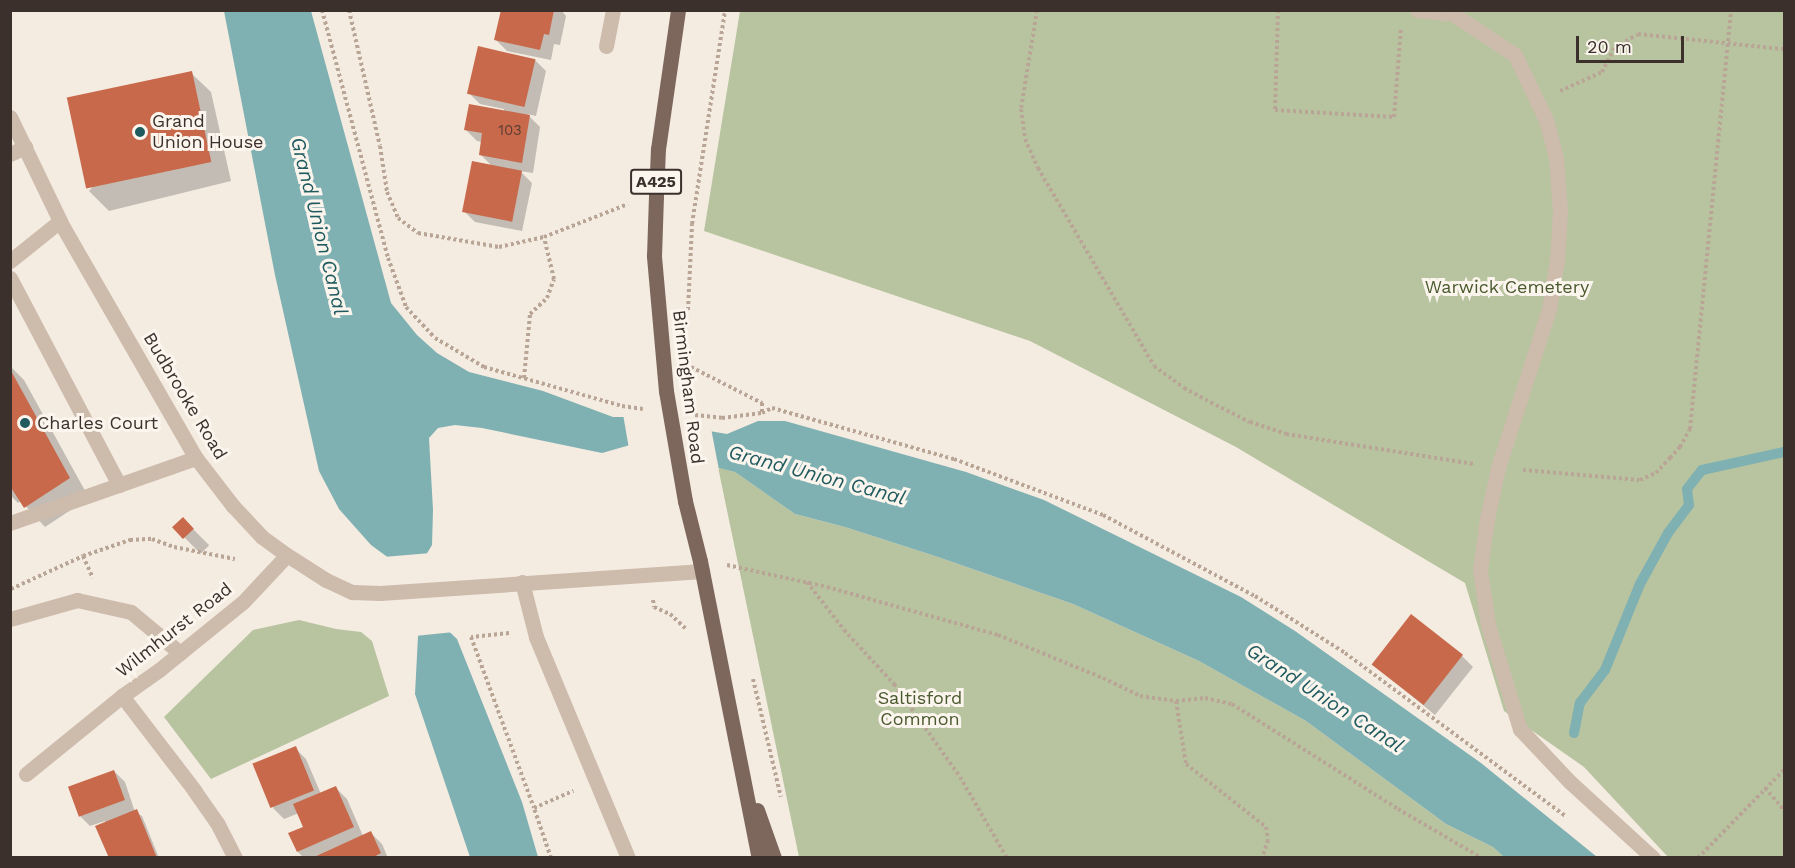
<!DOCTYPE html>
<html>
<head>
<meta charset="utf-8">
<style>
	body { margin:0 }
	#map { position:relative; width:1795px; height:868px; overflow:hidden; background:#f4ebe1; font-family:"Work Sans",sans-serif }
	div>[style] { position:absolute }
	.green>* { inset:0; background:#b8c4a0 }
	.water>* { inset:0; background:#7fb0b2 }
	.pier>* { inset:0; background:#f4ebe1 }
	.shadow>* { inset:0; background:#0003; transform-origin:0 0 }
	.stream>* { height:10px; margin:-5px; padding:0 5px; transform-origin:5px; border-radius:5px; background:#7fb0b2 }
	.building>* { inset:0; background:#c8694b; transform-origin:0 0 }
	.path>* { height:4px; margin-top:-2px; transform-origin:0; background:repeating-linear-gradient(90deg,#b9a596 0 3px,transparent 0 6px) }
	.lane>* { height:15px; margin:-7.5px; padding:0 7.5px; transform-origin:7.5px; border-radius:7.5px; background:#cdbbac }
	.street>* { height:15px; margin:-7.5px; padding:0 7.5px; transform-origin:7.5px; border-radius:7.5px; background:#cdbbac }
	.primary>* { height:15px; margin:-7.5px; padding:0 7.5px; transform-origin:7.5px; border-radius:7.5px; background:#7d675c }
	.primary-bridge>* { height:15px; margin:-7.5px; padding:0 7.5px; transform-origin:7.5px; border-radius:7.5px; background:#7d675c }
	.dots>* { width:16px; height:16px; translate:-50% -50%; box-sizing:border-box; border:3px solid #fbf5ee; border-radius:50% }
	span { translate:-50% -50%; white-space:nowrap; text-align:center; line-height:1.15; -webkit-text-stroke:6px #fbf5ee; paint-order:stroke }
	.number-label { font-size:15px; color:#5e3e33 }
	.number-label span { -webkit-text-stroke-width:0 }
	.shield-label span { padding:2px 4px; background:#fbf5ee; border:2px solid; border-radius:4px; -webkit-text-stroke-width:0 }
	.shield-label { font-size:16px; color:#3b302b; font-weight:700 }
	.poi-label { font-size:18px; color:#3b302b }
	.left { translate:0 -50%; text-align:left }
	.park-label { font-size:18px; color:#4a5a2e }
	.street-label { font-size:18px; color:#3b302b }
	.water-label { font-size:20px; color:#1f5a5e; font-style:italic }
	.frame { position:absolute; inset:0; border:12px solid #3b302b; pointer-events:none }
	.scale { position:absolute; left:1576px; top:36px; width:108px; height:27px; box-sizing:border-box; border:3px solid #3b302b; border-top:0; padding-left:8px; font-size:18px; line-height:21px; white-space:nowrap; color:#3b302b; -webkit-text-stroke:4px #fbf5ee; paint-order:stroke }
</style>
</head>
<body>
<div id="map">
	<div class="green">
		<i style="clip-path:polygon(740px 11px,1784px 11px,1784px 857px,1668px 857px,1584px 767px,1504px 711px,1465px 583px,1236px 447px,1030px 341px,704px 231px)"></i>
		<i style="clip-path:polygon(718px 467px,735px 472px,795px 514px,845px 527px,935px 556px,1073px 604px,1199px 661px,1306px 721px,1446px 824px,1493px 847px,1504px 857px,799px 857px)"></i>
		<i style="clip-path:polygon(299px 620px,336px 629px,361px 632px,372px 641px,389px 696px,211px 779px,164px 717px,253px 630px)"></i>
	</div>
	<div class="water">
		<i style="clip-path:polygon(224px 11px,311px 11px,391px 303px,417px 335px,437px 353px,469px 372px,543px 391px,613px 417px,627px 417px,727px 434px,758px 421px,785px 421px,966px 472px,1044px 500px,1241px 597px,1295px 631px,1481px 763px,1597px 857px,1504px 857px,1493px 847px,1446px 824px,1306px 721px,1199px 661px,1073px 604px,935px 556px,845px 527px,795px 514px,735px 472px,630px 445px,602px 453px,482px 428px,455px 425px,438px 428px,429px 438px,433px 510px,432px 545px,426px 555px,437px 620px,457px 639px,522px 802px,538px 857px,470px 857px,415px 694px,418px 636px,397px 564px,371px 545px,339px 509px,319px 471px,275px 275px)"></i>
	</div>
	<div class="pier">
		<i style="clip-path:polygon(623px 414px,711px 428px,719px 470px,629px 449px)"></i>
		<i style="clip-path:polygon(431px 553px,440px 619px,454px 632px,415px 636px,395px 565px,383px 557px)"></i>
	</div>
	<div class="shadow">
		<i style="clip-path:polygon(502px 10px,561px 10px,566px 16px,560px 45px,554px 44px,551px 60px,507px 51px,496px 40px)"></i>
		<i style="clip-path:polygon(535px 60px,546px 71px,536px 116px,527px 114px,540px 127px,533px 173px,520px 171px,532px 183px,522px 231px,475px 222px,464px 211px,492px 166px,481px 155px,483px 142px,477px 141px,466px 130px,504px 112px,504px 109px,480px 104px,469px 93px)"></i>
		<i style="clip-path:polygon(191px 73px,211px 92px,231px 181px,109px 211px,89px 191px)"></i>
		<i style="clip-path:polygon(10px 366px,24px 380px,89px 498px,45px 527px,21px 501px,18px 503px,10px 495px)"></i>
		<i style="left:183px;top:519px;width:37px;height:12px;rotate:45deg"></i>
		<i style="clip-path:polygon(1462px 656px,1473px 667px,1435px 715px,1373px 664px)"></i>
		<i style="clip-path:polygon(295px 748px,306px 759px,321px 794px,336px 788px,347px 799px,363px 836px,371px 833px,382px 844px,388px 858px,304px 858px,298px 852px,305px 828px,299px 813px,284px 819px,273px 808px)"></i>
		<i style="clip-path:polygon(114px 771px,125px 782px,135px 812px,142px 816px,159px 858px,110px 858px,105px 821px,90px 826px,79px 815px)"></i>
	</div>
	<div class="stream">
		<i style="left:1574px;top:733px;width:31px;rotate:-79deg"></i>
		<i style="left:1580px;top:703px;width:41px;rotate:-52.9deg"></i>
		<i style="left:1605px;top:670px;width:93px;rotate:-67.9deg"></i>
		<i style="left:1640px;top:584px;width:58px;rotate:-61.2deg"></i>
		<i style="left:1668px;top:533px;width:35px;rotate:-53deg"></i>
		<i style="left:1689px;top:505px;width:16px;rotate:-97deg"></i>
		<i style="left:1687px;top:489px;width:24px;rotate:-52deg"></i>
		<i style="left:1702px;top:470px;width:84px;rotate:-12.4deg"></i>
	</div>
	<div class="building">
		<i style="clip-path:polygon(501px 10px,554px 10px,549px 35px,544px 34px,540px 50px,494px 40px)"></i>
		<i style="left:478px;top:46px;width:59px;height:49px;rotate:13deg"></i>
		<i style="left:192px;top:71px;width:93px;height:128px;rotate:78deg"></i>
		<i style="clip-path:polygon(469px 104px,530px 115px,522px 163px,479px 155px,482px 133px,464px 130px)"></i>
		<i style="left:472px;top:161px;width:51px;height:52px;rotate:11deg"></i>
		<i style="clip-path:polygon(10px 369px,70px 478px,24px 508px,10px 486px)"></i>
		<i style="left:183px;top:517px;width:16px;height:15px;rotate:47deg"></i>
		<i style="left:1411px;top:614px;width:66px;height:64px;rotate:38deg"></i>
		<i style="left:296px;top:746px;width:48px;height:47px;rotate:68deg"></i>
		<i style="left:114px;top:770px;width:32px;height:49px;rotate:70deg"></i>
		<i style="clip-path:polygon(336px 786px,354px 827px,297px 852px,288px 833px,303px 827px,293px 804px)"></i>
		<i style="clip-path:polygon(137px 809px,157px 858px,109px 858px,95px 826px)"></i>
		<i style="clip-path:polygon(371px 831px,381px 853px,372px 858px,312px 858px)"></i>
	</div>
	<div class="path">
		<i style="left:322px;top:10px;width:257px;rotate:75.1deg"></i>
		<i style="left:388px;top:258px;width:52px;rotate:69.8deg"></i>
		<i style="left:406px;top:307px;width:42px;rotate:46.9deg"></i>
		<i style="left:435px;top:338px;width:57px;rotate:30.6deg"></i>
		<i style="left:484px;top:367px;width:143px;rotate:15.8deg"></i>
		<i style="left:622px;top:406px;width:21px;rotate:8deg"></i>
		<i style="left:349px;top:10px;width:139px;rotate:77.2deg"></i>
		<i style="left:380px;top:146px;width:47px;rotate:81.3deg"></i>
		<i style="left:387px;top:192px;width:28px;rotate:67deg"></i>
		<i style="left:398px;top:218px;width:25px;rotate:37deg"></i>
		<i style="left:418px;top:233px;width:82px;rotate:9.8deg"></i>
		<i style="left:499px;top:247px;width:46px;rotate:-12.5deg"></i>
		<i style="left:544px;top:237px;width:90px;rotate:-21.4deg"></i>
		<i style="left:1037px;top:10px;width:100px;rotate:99.2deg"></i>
		<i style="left:1021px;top:109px;width:30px;rotate:82deg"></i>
		<i style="left:1025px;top:139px;width:32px;rotate:66deg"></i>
		<i style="left:1038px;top:168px;width:229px;rotate:59.6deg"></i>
		<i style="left:1154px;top:366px;width:37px;rotate:36deg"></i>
		<i style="left:1184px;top:388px;width:36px;rotate:28deg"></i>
		<i style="left:1216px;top:405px;width:38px;rotate:27deg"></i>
		<i style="left:1250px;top:422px;width:38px;rotate:18deg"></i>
		<i style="left:1286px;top:434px;width:190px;rotate:9.1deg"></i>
		<i style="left:1278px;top:10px;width:100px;rotate:91.7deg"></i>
		<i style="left:1275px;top:110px;width:119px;rotate:3.4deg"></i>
		<i style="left:1394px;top:117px;width:88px;rotate:-85.5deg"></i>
		<i style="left:1560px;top:91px;width:46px;rotate:-24.3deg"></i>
		<i style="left:1602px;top:72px;width:28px;rotate:-63deg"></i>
		<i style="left:1615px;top:47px;width:26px;rotate:-29deg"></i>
		<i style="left:1638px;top:34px;width:147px;rotate:5.9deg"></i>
		<i style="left:688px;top:310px;width:86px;rotate:-87.3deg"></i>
		<i style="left:692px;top:224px;width:217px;rotate:-81.2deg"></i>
		<i style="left:691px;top:367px;width:80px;rotate:26.9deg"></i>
		<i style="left:762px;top:403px;width:10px;rotate:90deg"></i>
		<i style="left:524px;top:378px;width:64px;rotate:-84.6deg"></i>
		<i style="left:530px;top:314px;width:23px;rotate:-43deg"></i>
		<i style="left:547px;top:298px;width:20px;rotate:-70deg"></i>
		<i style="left:554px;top:279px;width:43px;rotate:-103.4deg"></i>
		<i style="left:695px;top:415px;width:27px;rotate:6deg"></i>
		<i style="left:722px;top:418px;width:40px;rotate:-7.1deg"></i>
		<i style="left:762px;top:413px;width:11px;rotate:-27deg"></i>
		<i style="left:772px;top:408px;width:189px;rotate:15.7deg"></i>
		<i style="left:954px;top:459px;width:159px;rotate:20.6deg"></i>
		<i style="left:1103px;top:515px;width:172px;rotate:28.1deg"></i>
		<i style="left:1255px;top:596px;width:107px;rotate:32.3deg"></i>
		<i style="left:1345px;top:653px;width:274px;rotate:36.5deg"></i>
		<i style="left:1523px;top:470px;width:117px;rotate:4.9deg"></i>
		<i style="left:1640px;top:480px;width:17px;rotate:-24deg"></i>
		<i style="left:1656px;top:473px;width:21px;rotate:-47deg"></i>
		<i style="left:1670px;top:458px;width:15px;rotate:-48deg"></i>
		<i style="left:1680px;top:447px;width:21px;rotate:-61deg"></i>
		<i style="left:1690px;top:429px;width:421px;rotate:-84.4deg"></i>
		<i style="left:83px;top:556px;width:24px;rotate:66deg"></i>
		<i style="left:727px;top:565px;width:102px;rotate:12.4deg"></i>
		<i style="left:827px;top:587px;width:178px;rotate:15.7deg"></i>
		<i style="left:998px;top:635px;width:113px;rotate:22.3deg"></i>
		<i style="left:1103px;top:678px;width:41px;rotate:25.9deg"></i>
		<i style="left:1140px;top:696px;width:36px;rotate:8deg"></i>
		<i style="left:1176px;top:701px;width:29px;rotate:-6deg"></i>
		<i style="left:1205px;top:698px;width:28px;rotate:13deg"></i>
		<i style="left:1232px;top:704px;width:196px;rotate:32.3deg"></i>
		<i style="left:1398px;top:809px;width:97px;rotate:30.3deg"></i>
		<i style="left:807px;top:582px;width:61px;rotate:52.4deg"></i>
		<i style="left:844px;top:630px;width:74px;rotate:47.2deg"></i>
		<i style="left:894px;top:684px;width:114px;rotate:54.6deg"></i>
		<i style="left:960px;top:777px;width:94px;rotate:59.9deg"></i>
		<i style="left:11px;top:589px;width:79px;rotate:-24.6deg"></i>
		<i style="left:83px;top:556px;width:50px;rotate:-18.8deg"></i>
		<i style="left:130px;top:540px;width:22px;rotate:-3deg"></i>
		<i style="left:152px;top:539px;width:23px;rotate:20deg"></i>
		<i style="left:174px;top:547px;width:62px;rotate:11.1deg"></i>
		<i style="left:653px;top:600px;width:7px;rotate:82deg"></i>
		<i style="left:654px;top:607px;width:17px;rotate:24deg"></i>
		<i style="left:670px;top:614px;width:22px;rotate:43deg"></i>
		<i style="left:509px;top:633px;width:38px;rotate:174deg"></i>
		<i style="left:471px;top:637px;width:182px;rotate:69.8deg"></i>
		<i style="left:753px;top:679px;width:121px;rotate:76.7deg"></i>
		<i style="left:1176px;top:701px;width:64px;rotate:81deg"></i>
		<i style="left:1186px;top:764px;width:102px;rotate:38.2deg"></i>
		<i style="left:1266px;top:827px;width:13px;rotate:81deg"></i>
		<i style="left:1268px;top:840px;width:19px;rotate:108deg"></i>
		<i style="left:1765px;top:788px;width:29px;rotate:49deg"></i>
		<i style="left:551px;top:858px;width:53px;rotate:-108.8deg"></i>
		<i style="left:534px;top:808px;width:43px;rotate:-23.6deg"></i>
		<i style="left:1698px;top:858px;width:123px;rotate:-45.7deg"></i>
	</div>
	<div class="lane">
		<i style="left:1417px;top:10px;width:36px;rotate:6deg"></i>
		<i style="left:1453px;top:14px;width:74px;rotate:33.5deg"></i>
		<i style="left:1515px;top:55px;width:72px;rotate:64.5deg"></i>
		<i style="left:1546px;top:120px;width:39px;rotate:75deg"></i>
		<i style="left:1556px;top:158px;width:53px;rotate:85.7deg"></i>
		<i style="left:1560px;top:211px;width:49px;rotate:93.5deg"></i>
		<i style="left:1557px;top:260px;width:50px;rotate:99.3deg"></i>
		<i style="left:1549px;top:309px;width:167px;rotate:107.8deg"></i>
		<i style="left:1498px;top:468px;width:52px;rotate:102.2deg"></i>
		<i style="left:1487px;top:519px;width:51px;rotate:97.8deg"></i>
		<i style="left:1480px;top:570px;width:56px;rotate:81.7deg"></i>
		<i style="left:1488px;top:625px;width:109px;rotate:72.9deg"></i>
		<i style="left:1520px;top:729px;width:73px;rotate:46.7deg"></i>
		<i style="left:1570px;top:782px;width:113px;rotate:42.5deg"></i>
		<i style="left:606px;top:46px;width:37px;rotate:-79deg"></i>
		<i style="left:10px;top:154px;width:17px;rotate:-25deg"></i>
		<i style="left:10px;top:261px;width:64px;rotate:-38.7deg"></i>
		<i style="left:10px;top:278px;width:234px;rotate:62.2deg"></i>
		<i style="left:10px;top:523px;width:197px;rotate:-19.3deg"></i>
		<i style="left:522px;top:582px;width:57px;rotate:75.7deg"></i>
		<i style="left:536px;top:637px;width:239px;rotate:67.4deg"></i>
		<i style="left:10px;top:619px;width:70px;rotate:-15.8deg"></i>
		<i style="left:77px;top:600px;width:55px;rotate:12.5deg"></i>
		<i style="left:131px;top:612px;width:64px;rotate:39.9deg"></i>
	</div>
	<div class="street">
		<i style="left:10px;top:117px;width:122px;rotate:64.3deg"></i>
		<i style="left:63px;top:227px;width:267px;rotate:60.1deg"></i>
		<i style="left:196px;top:458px;width:61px;rotate:52.4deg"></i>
		<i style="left:233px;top:506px;width:42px;rotate:46.9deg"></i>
		<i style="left:262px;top:537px;width:31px;rotate:36deg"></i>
		<i style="left:287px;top:555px;width:46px;rotate:32.7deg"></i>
		<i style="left:326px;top:580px;width:29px;rotate:25deg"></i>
		<i style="left:352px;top:592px;width:28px;rotate:2deg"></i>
		<i style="left:380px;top:593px;width:323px;rotate:-3.9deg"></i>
		<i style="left:26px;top:774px;width:124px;rotate:-39.1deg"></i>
		<i style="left:235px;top:858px;width:39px;rotate:-117deg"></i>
		<i style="left:217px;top:823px;width:39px;rotate:-125deg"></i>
		<i style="left:195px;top:791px;width:120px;rotate:-127.5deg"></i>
		<i style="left:122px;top:696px;width:45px;rotate:-35.1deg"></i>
		<i style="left:159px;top:670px;width:108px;rotate:-39deg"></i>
		<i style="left:243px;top:602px;width:64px;rotate:-46.9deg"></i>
	</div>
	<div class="primary">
		<i style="left:666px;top:391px;width:136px;rotate:-95.1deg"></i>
		<i style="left:654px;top:256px;width:60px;rotate:-88.1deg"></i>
		<i style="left:656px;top:196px;width:47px;rotate:-87.6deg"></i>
		<i style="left:658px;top:149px;width:140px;rotate:-81.8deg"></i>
		<i style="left:685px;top:501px;width:62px;rotate:76deg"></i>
		<i style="left:700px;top:561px;width:303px;rotate:78.8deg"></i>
		<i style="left:757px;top:810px;width:51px;rotate:70.5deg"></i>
	</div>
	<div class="primary-bridge">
		<i style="left:666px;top:391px;width:112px;rotate:80.2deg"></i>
	</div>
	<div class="dots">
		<i style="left:140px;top:132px;background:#1f5a5e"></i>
		<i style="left:25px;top:423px;background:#1f5a5e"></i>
	</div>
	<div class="number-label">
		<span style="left:510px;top:131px">103</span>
	</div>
	<div class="shield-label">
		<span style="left:656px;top:182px">A425</span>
	</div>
	<div class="poi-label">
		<span class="left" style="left:152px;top:132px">Grand<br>Union House</span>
		<span class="left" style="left:37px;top:423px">Charles Court</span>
	</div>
	<div class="park-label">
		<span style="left:1507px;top:287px">Warwick Cemetery</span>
		<span style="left:920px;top:709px">Saltisford<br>Common</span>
	</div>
	<div class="street-label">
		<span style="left:688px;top:387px;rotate:83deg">Birmingham Road</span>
		<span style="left:185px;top:396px;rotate:59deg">Budbrooke Road</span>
		<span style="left:174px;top:630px;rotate:-38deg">Wilmhurst Road</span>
	</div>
	<div class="water-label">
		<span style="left:319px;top:226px;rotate:76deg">Grand Union Canal</span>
		<span style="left:817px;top:475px;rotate:15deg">Grand Union Canal</span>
		<span style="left:1325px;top:698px;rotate:33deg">Grand Union Canal</span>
	</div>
	<div class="frame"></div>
	<div class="scale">20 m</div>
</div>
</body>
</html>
